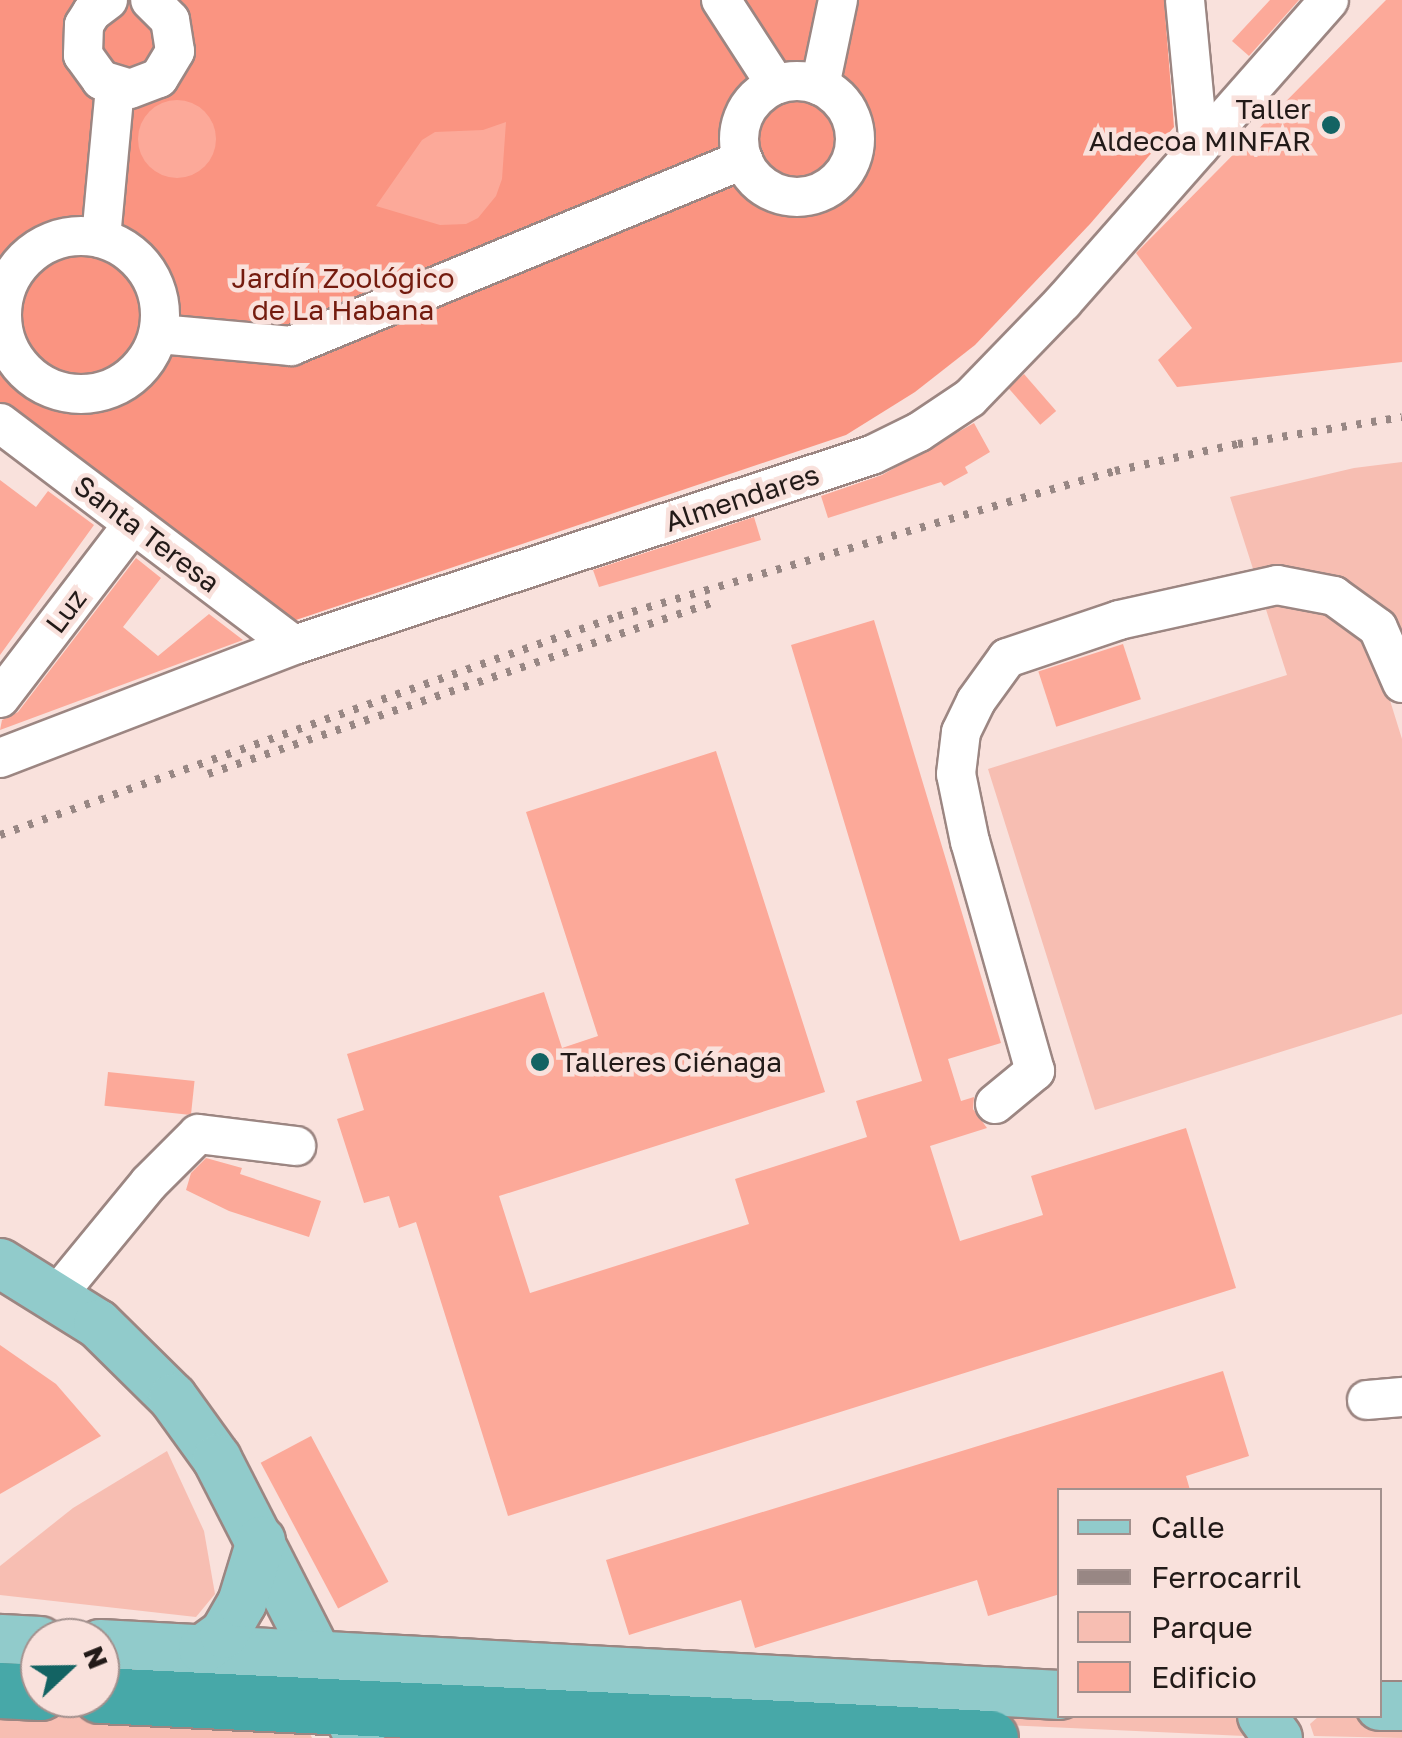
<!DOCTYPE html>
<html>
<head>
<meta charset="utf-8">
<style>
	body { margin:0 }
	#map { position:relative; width:1402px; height:1738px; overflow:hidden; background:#f9e1dc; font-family:"Golos Text",sans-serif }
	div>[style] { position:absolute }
	.green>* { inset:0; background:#f7beb2 }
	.forest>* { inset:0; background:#fa9481 }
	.building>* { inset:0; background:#fca999; transform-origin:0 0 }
	.round { border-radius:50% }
	.roads { filter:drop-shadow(2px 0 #9c8682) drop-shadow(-2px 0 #9c8682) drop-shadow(0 2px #9c8682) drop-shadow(0 -2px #9c8682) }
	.minor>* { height:38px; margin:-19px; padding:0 19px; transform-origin:19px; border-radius:19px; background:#fff }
	.minor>.ring { margin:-19px; padding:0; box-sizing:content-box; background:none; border:38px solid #fff; border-radius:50% }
	.major>* { height:48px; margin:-24px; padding:0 24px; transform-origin:24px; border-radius:24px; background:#91cbcb }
	.highway>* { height:55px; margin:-27.5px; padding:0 27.5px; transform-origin:27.5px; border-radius:27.5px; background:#47a8a8 }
	.rail>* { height:8px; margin-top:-4px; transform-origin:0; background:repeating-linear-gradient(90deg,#988784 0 5px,transparent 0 15px) }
	.dots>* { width:28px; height:28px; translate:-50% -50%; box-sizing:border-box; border:5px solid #f9e1dc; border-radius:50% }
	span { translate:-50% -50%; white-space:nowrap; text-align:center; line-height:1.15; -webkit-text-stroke:9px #f9e1dc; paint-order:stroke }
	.poi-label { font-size:28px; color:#221a18 }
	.right { translate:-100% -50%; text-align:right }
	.left { translate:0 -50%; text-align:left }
	.park-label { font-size:28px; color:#741b0e }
	.street-label { font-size:28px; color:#221a18 }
	.legend { position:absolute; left:1057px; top:1488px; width:325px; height:230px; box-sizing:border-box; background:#f9e1dc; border:2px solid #a3918e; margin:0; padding:12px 18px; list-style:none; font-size:30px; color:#221a18 }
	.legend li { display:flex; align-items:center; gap:20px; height:50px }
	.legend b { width:50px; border:2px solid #a3918e }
	.north { position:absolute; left:20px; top:1618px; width:100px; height:100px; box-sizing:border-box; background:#f9e1dc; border:2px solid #a3918e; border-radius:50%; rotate:68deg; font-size:28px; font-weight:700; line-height:40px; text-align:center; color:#221a18 }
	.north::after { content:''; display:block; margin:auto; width:35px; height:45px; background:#136363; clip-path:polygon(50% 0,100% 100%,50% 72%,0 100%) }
</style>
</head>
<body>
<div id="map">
	<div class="green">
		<i style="clip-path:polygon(1402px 462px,1402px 641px,1374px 649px,1402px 739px,1402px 1014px,1095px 1110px,988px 769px,1287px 675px,1230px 497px,1354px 468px)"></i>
		<i style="clip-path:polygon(167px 1451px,204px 1531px,215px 1594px,196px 1617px,0 1595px,0 1566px,73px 1508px)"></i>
		<i style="clip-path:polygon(0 1710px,307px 1727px,312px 1738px,0 1738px)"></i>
		<i style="clip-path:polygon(813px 1716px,1246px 1718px,1266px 1737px)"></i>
		<i style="clip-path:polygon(1319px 1716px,1402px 1718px,1402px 1738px,1314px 1736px,1310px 1724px)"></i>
	</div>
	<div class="forest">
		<i style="clip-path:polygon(0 0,1164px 0,1174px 127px,1090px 224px,975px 345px,915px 392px,846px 435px,287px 623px,0 402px)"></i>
	</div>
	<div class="building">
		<i style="clip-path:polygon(1270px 0,1299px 0,1249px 56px,1232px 41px)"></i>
		<i style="clip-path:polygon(1386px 0,1402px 0,1402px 362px,1177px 387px,1158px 360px,1192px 328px,1136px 253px)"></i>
		<i class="round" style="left:138px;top:100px;width:78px;height:78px"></i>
		<i style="clip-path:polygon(506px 122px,502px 179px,496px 196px,478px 218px,466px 224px,440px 225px,376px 206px,422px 140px,435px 132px,483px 130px)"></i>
		<i style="left:1024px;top:374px;width:49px;height:21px;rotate:49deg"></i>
		<i style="clip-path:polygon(974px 423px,990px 452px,965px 467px,968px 473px,944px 486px,941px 482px,828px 518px,821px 496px,882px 475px)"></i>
		<i style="clip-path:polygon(0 480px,36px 507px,48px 491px,94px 525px,0 655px)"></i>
		<i style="clip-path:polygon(754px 517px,761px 540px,599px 587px,593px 570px)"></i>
		<i style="clip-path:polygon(136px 558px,161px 578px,123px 627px,158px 656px,209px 614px,243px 640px,0 730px,2px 720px,18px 712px)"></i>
		<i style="clip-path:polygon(874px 620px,1001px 1043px,948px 1059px,961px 1101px,974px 1097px,973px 1109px,987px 1128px,930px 1146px,960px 1241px,1043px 1215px,1031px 1176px,1186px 1128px,1236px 1288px,508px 1516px,416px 1222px,399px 1228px,389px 1196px,364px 1203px,337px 1119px,364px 1110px,347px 1054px,544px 992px,562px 1048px,598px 1036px,526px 812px,716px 751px,825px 1092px,499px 1196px,530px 1293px,749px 1224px,735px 1179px,867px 1137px,856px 1101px,922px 1081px,791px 645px)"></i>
		<i style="left:1123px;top:644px;width:58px;height:89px;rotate:72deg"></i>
		<i style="left:108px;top:1072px;width:87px;height:34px;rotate:6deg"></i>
		<i style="clip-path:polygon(206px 1158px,242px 1168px,240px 1174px,321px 1201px,309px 1237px,229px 1211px,186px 1190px,191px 1173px)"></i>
		<i style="clip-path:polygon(0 1345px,56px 1384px,101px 1436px,0 1494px)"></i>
		<i style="clip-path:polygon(1223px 1371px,1249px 1456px,1186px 1476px,1190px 1490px,1060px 1490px,1060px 1594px,988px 1616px,977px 1580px,755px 1648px,741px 1600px,629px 1635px,606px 1560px)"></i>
		<i style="left:311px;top:1436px;width:165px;height:57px;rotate:62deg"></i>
	</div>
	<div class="roads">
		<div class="minor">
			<i style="left:108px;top:0;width:20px;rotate:143deg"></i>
			<i style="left:92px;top:12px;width:15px;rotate:122deg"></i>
			<i style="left:84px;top:25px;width:30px;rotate:92deg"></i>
			<i style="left:83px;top:55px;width:31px;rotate:54deg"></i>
			<i style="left:101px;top:80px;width:30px;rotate:17deg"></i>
			<i style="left:130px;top:89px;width:31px;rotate:-21deg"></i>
			<i style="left:159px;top:78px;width:31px;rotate:-59deg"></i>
			<i style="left:175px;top:51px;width:31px;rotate:-99deg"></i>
			<i style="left:170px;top:20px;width:28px;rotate:-135deg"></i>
			<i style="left:721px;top:0;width:101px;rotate:57.1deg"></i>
			<i style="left:1185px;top:0;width:148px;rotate:84.6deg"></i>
			<i class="ring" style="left:739px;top:81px;width:78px;height:78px"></i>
			<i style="left:820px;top:86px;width:88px;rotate:-78.2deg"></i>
			<i class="ring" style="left:2px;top:236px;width:120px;height:120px"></i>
			<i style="left:101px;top:238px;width:152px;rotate:-84.7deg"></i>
			<i style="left:159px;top:334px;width:133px;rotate:5.2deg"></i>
			<i style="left:291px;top:346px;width:489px;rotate:-22.4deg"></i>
			<i style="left:0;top:423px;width:368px;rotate:37.1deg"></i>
			<i style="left:0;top:698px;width:219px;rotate:-52.6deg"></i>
			<i style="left:0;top:758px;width:315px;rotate:-21deg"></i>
			<i style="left:294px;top:645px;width:608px;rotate:-18.2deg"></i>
			<i style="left:872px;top:455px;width:52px;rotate:-26.1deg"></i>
			<i style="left:919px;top:432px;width:61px;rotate:-33.7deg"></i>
			<i style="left:970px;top:398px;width:134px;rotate:-45.9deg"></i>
			<i style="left:1063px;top:302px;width:402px;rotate:-48.6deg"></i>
			<i style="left:995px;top:1104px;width:52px;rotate:-39.5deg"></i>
			<i style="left:1035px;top:1071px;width:238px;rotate:-105.8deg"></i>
			<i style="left:970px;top:842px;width:69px;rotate:-101.6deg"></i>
			<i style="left:956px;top:774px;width:42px;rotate:-83.2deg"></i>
			<i style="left:961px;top:732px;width:34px;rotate:-64deg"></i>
			<i style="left:976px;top:701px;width:53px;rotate:-54.2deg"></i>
			<i style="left:1007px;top:658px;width:118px;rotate:-18.7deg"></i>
			<i style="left:1119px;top:620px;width:162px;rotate:-12.5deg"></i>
			<i style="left:1277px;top:585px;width:58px;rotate:10.9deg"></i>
			<i style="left:1334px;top:596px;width:54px;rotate:36deg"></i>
			<i style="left:1378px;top:628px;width:60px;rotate:66.4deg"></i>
			<i style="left:57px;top:1295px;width:145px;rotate:-50.6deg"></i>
			<i style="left:149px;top:1183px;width:69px;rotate:-45deg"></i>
			<i style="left:198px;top:1134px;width:99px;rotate:7deg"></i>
			<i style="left:1367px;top:1400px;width:35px;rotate:-5deg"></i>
		</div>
		<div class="major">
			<i style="left:0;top:1263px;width:115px;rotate:31.9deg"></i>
			<i style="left:98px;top:1324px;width:105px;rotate:44.6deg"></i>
			<i style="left:173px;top:1398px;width:75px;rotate:54.2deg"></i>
			<i style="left:217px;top:1459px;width:314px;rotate:62.9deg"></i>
			<i style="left:0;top:1639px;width:40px;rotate:2.9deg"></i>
			<i style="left:100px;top:1644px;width:961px;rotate:3.04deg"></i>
			<i style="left:203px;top:1649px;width:26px;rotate:-36deg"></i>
			<i style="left:224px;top:1634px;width:36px;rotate:-60deg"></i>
			<i style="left:242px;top:1603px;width:65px;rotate:-73deg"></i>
			<i style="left:1380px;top:1706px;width:22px"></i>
			<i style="left:1262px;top:1716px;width:27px;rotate:54deg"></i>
		</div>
		<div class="highway">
			<i style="left:0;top:1690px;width:40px;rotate:2.9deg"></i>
			<i style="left:100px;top:1695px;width:891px;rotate:2.77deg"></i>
		</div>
	</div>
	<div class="rail">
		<i style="left:208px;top:774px;width:534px;rotate:-18.77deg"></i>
		<i style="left:0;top:835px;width:656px;rotate:-19.51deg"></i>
		<i style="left:618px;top:616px;width:518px;rotate:-16.26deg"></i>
		<i style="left:1115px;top:471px;width:126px;rotate:-12.4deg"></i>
		<i style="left:1238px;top:444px;width:166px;rotate:-9.3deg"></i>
	</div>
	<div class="dots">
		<i style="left:1331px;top:125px;background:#136363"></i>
		<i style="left:540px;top:1062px;background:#136363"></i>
	</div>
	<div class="poi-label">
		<span class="right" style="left:1311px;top:125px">Taller<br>Aldecoa MINFAR</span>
		<span class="left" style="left:560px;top:1062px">Talleres Ciénaga</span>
	</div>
	<div class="park-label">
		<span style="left:343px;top:294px">Jardín Zoológico<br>de La Habana</span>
	</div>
	<div class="street-label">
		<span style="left:742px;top:498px;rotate:-18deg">Almendares</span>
		<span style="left:147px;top:534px;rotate:37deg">Santa Teresa</span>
		<span style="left:66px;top:611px;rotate:-53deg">Luz</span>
	</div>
	<ul class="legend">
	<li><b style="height:12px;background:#91cbcb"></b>Calle</li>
	<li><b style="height:12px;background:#988784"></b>Ferrocarril</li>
	<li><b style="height:28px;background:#f7beb2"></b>Parque</li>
	<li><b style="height:28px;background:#fca999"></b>Edificio</li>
	</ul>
	<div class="north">N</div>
</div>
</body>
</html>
